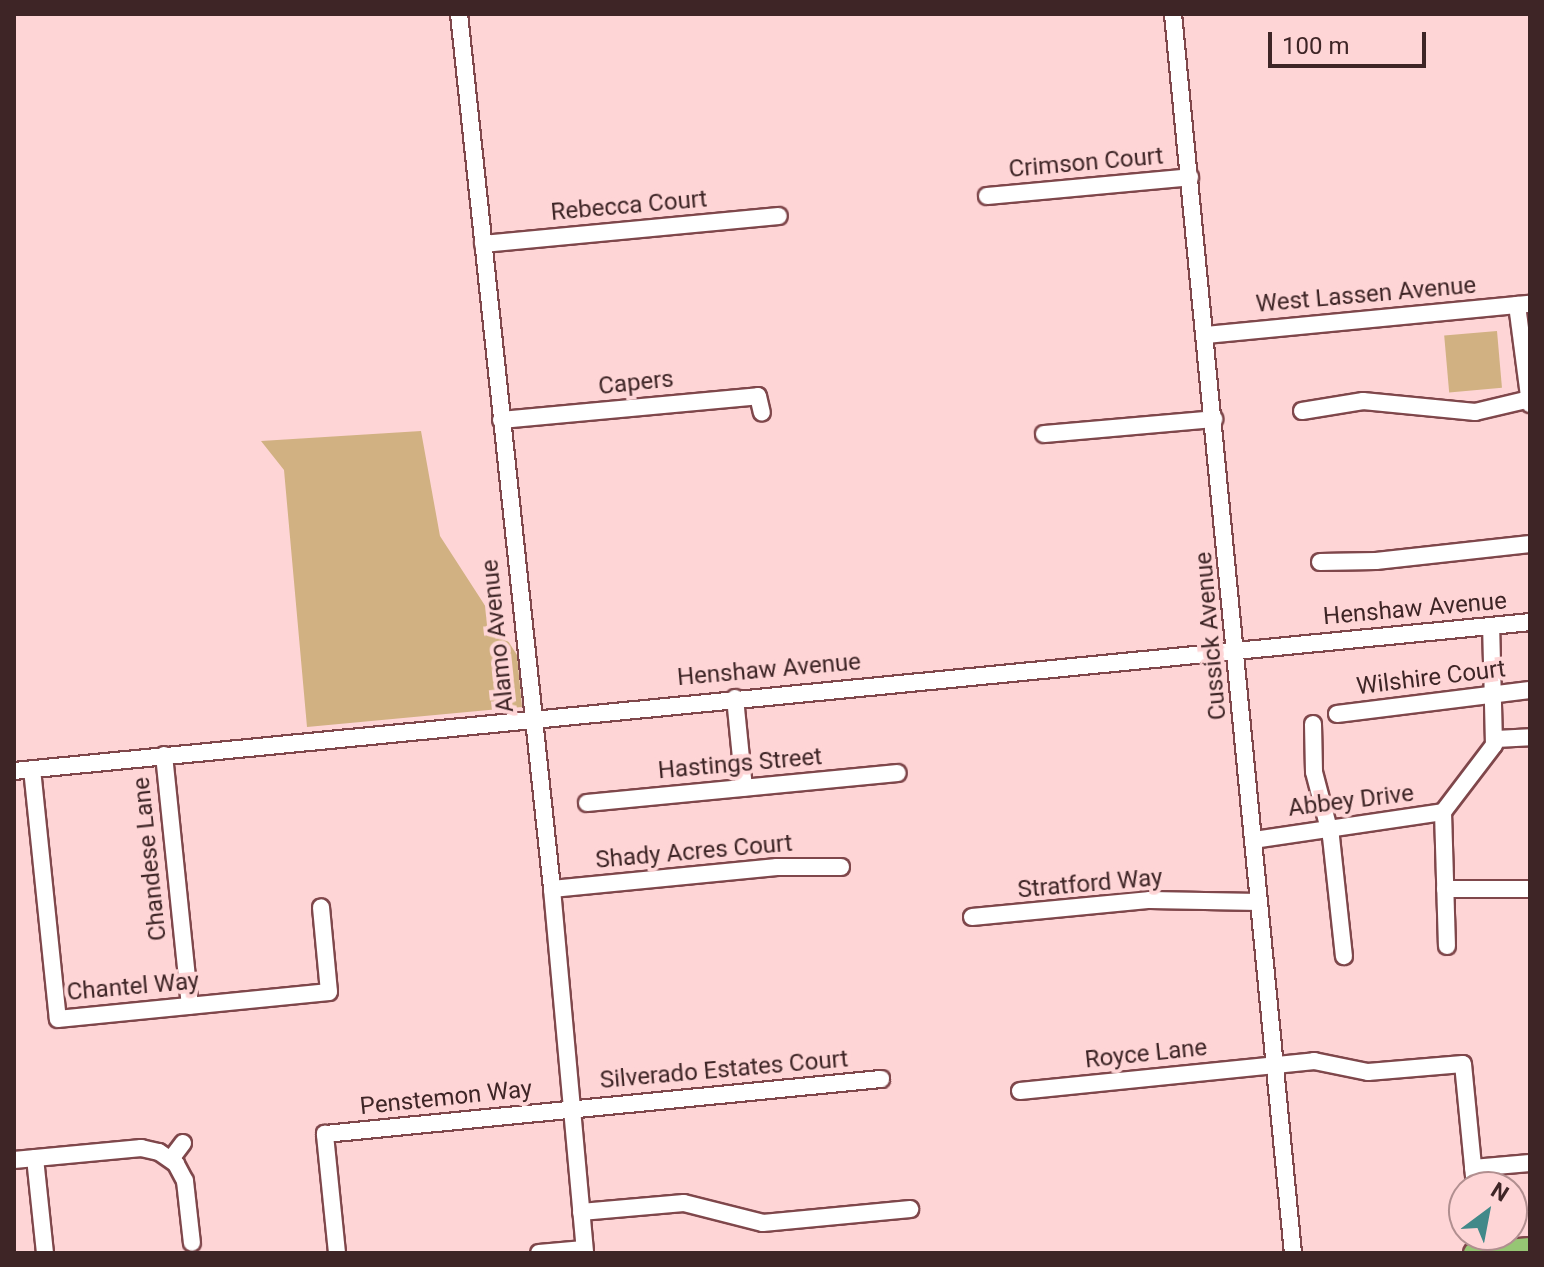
<!DOCTYPE html>
<html>
<head>
<meta charset="utf-8">
<style>
	body { margin:0 }
	#map { position:relative; width:1544px; height:1267px; overflow:hidden; background:#fed5d6; font-family:Roboto,sans-serif }
	div>[style] { position:absolute }
	.green>* { inset:0; background:#d1b182; transform-origin:0 0 }
	.roads { filter:drop-shadow(2px 0 #7f474b) drop-shadow(-2px 0 #7f474b) drop-shadow(0 2px #7f474b) drop-shadow(0 -2px #7f474b) }
	.minor>* { height:16px; margin:-8px; padding:0 8px; transform-origin:8px; border-radius:8px; background:#fff }
	.major>* { height:20px; margin:-10px; padding:0 10px; transform-origin:10px; border-radius:10px; background:#96c674 }
	span { translate:-50% -50%; white-space:nowrap; text-align:center; line-height:1.15; -webkit-text-stroke:8px #fed5d6; paint-order:stroke }
	.street-label { font-size:24px; color:#3e2526 }
	.frame { position:absolute; inset:0; border:16px solid #3e2526; pointer-events:none }
	.north { position:absolute; left:1448px; top:1171px; width:80px; height:80px; box-sizing:border-box; background:#fed5d6; border:2px solid #b18f90; border-radius:50%; rotate:32deg; font-size:22px; font-weight:700; line-height:32px; text-align:center; color:#3e2526 }
	.north::after { content:''; display:block; margin:auto; width:28px; height:36px; background:#418989; clip-path:polygon(50% 0,100% 100%,50% 72%,0 100%) }
	.scale { position:absolute; left:1268px; top:32px; width:158px; height:36px; box-sizing:border-box; border:4px solid #3e2526; border-top:0; padding-left:10px; font-size:24px; line-height:28px; white-space:nowrap; color:#3e2526; -webkit-text-stroke:6px #fed5d6; paint-order:stroke }
</style>
</head>
<body>
<div id="map">
	<div class="green">
		<i style="left:1497px;top:331px;width:57px;height:53px;rotate:85deg"></i>
		<i style="clip-path:polygon(421px 431px,440px 536px,517px 655px,522px 707px,307px 727px,284px 470px,261px 441px)"></i>
	</div>
	<div class="roads">
		<div class="minor">
			<i style="left:459px;top:14px;width:880px;rotate:83.93deg"></i>
			<i style="left:552px;top:889px;width:365px;rotate:84.8deg"></i>
			<i style="left:1173px;top:14px;width:1245px;rotate:84.47deg"></i>
			<i style="left:987px;top:196px;width:204px;rotate:-5.3deg"></i>
			<i style="left:483px;top:244px;width:297px;rotate:-5.4deg"></i>
			<i style="left:1517px;top:305px;width:100px;rotate:82.5deg"></i>
			<i style="left:1206px;top:335px;width:325px;rotate:-5.5deg"></i>
			<i style="left:1302px;top:411px;width:62px;rotate:-9.3deg"></i>
			<i style="left:1363px;top:401px;width:113px;rotate:5.6deg"></i>
			<i style="left:1475px;top:412px;width:57px;rotate:-13.3deg"></i>
			<i style="left:501px;top:420px;width:258px;rotate:-5.3deg"></i>
			<i style="left:758px;top:396px;width:17px;rotate:77deg"></i>
			<i style="left:1044px;top:434px;width:171px;rotate:-5deg"></i>
			<i style="left:1320px;top:562px;width:56px;rotate:-1deg"></i>
			<i style="left:1376px;top:561px;width:155px;rotate:-6.3deg"></i>
			<i style="left:735px;top:698px;width:90px;rotate:84.3deg"></i>
			<i style="left:1337px;top:714px;width:194px;rotate:-7.1deg"></i>
			<i style="left:1313px;top:724px;width:48px;rotate:88.8deg"></i>
			<i style="left:1314px;top:772px;width:67px;rotate:75.3deg"></i>
			<i style="left:1331px;top:837px;width:120px;rotate:83.8deg"></i>
			<i style="left:1496px;top:739px;width:34px;rotate:-3deg"></i>
			<i style="left:164px;top:755px;width:252px;rotate:84.1deg"></i>
			<i style="left:32px;top:769px;width:251px;rotate:84.1deg"></i>
			<i style="left:58px;top:1019px;width:272px;rotate:-5.7deg"></i>
			<i style="left:329px;top:992px;width:85px;rotate:-95.4deg"></i>
			<i style="left:14px;top:771px;width:1523px;rotate:-5.61deg"></i>
			<i style="left:587px;top:803px;width:312px;rotate:-5.5deg"></i>
			<i style="left:1443px;top:812px;width:134px;rotate:88.3deg"></i>
			<i style="left:1254px;top:840px;width:191px;rotate:-8.4deg"></i>
			<i style="left:1443px;top:812px;width:84px;rotate:-52.7deg"></i>
			<i style="left:1494px;top:745px;width:119px;rotate:-91.4deg"></i>
			<i style="left:552px;top:889px;width:226px;rotate:-5.6deg"></i>
			<i style="left:777px;top:867px;width:64px"></i>
			<i style="left:1445px;top:889px;width:85px"></i>
			<i style="left:972px;top:917px;width:179px;rotate:-5.5deg"></i>
			<i style="left:1150px;top:900px;width:109px;rotate:1.1deg"></i>
			<i style="left:1020px;top:1091px;width:296px;rotate:-5.8deg"></i>
			<i style="left:1314px;top:1061px;width:55px;rotate:11.5deg"></i>
			<i style="left:1368px;top:1072px;width:95px;rotate:-4.8deg"></i>
			<i style="left:1463px;top:1064px;width:124px;rotate:84.4deg"></i>
			<i style="left:35px;top:1158px;width:96px;rotate:84deg"></i>
			<i style="left:171px;top:1159px;width:20px;rotate:-53deg"></i>
			<i style="left:14px;top:1160px;width:128px;rotate:-5.4deg"></i>
			<i style="left:141px;top:1148px;width:18px;rotate:13deg"></i>
			<i style="left:159px;top:1152px;width:21px;rotate:35deg"></i>
			<i style="left:176px;top:1164px;width:19px;rotate:62deg"></i>
			<i style="left:185px;top:1181px;width:62px;rotate:83.6deg"></i>
			<i style="left:1473px;top:1168px;width:57px;rotate:-5deg"></i>
			<i style="left:581px;top:1212px;width:103px;rotate:-5deg"></i>
			<i style="left:684px;top:1203px;width:81px;rotate:14.2deg"></i>
			<i style="left:763px;top:1223px;width:148px;rotate:-5.4deg"></i>
			<i style="left:337px;top:1253px;width:120px;rotate:-95.8deg"></i>
			<i style="left:325px;top:1134px;width:559px;rotate:-5.65deg"></i>
			<i style="left:539px;top:1253px;width:45px;rotate:-5.1deg"></i>
		</div>
		<div class="major">
			<i style="left:1474px;top:1253px;width:56px;rotate:-5.1deg"></i>
		</div>
	</div>
	<div class="street-label">
		<span style="left:1086px;top:163px;rotate:-5deg">Crimson Court</span>
		<span style="left:629px;top:206px;rotate:-5deg">Rebecca Court</span>
		<span style="left:1366px;top:295px;rotate:-5deg">West Lassen Avenue</span>
		<span style="left:636px;top:383px;rotate:-6deg">Capers</span>
		<span style="left:1415px;top:609px;rotate:-5deg">Henshaw Avenue</span>
		<span style="left:498px;top:636px;rotate:-96deg">Alamo Avenue</span>
		<span style="left:1211px;top:636px;rotate:-95deg">Cussick Avenue</span>
		<span style="left:769px;top:670px;rotate:-5deg">Henshaw Avenue</span>
		<span style="left:1431px;top:678px;rotate:-7deg">Wilshire Court</span>
		<span style="left:740px;top:764px;rotate:-5deg">Hastings Street</span>
		<span style="left:1351px;top:801px;rotate:-7deg">Abbey Drive</span>
		<span style="left:694px;top:852px;rotate:-5deg">Shady Acres Court</span>
		<span style="left:150px;top:859px;rotate:-96deg">Chandese Lane</span>
		<span style="left:1090px;top:884px;rotate:-5deg">Stratford Way</span>
		<span style="left:133px;top:987px;rotate:-5deg">Chantel Way</span>
		<span style="left:1146px;top:1054px;rotate:-6deg">Royce Lane</span>
		<span style="left:724px;top:1070px;rotate:-5deg">Silverado Estates Court</span>
		<span style="left:446px;top:1098px;rotate:-6deg">Penstemon Way</span>
	</div>
	<div class="frame"></div>
	<div class="north">N</div>
	<div class="scale">100 m</div>
</div>
</body>
</html>
